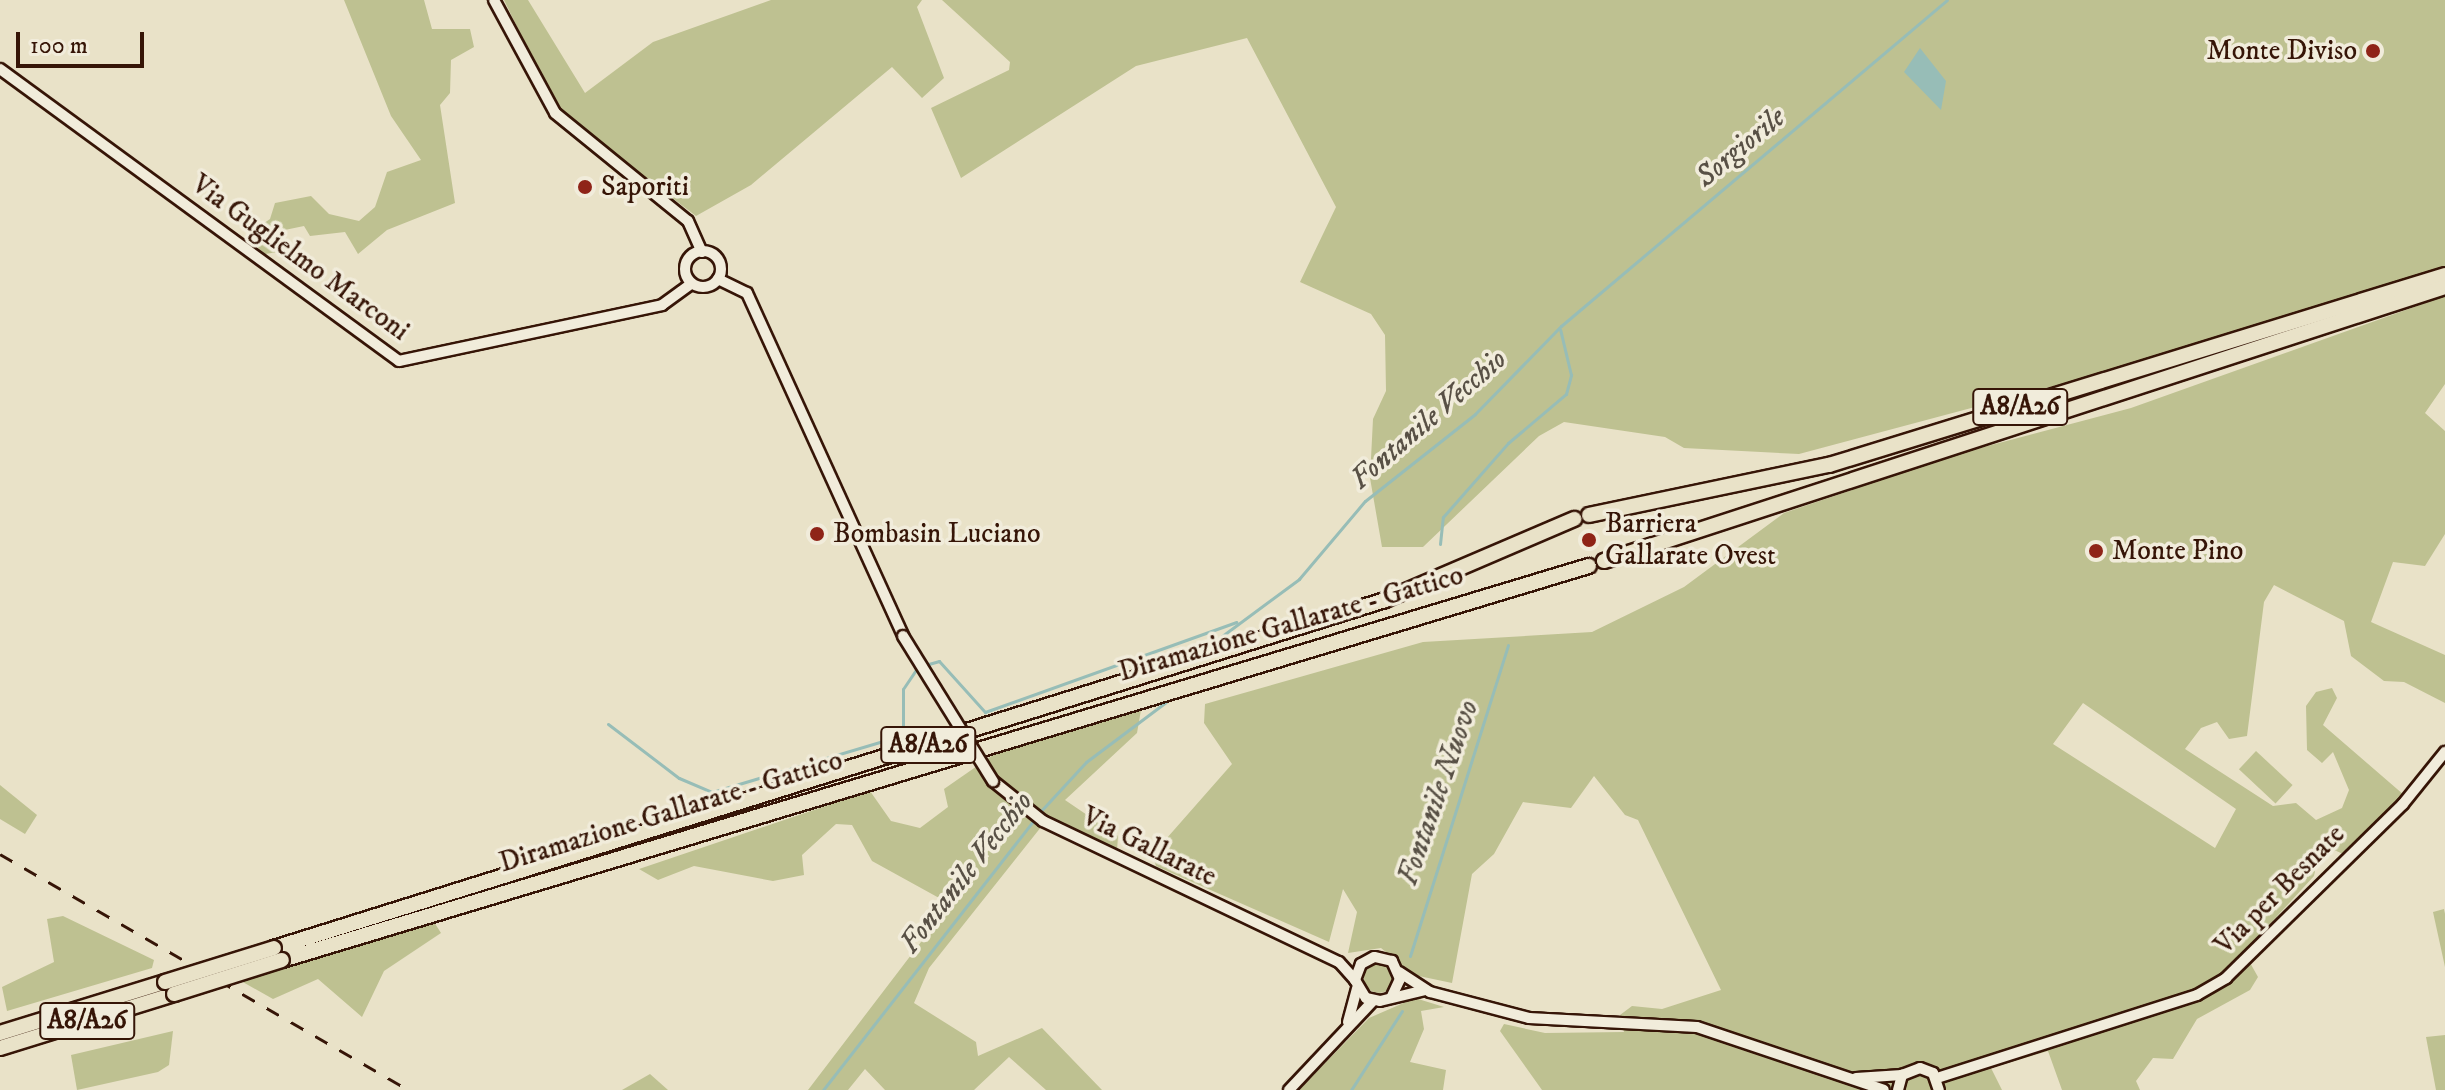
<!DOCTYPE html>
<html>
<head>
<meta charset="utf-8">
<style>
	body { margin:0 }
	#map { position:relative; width:2445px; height:1090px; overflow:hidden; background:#e9e2c8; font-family:"IM FELL DW Pica",serif }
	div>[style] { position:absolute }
	.green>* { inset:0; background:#bec191; transform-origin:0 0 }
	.round { border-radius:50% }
	.water>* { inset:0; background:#97bdb7 }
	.stream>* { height:3px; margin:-1.5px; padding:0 1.5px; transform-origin:1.5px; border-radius:1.5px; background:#97bdb7 }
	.roads { filter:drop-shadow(2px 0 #361507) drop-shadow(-2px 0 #361507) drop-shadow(0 2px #361507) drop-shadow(0 -2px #361507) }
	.secondary>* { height:10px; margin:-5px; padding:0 5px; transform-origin:5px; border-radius:5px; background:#f1ecdb }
	.secondary>.ring { margin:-5px; padding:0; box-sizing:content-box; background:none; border:10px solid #f1ecdb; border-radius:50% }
	.highway>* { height:14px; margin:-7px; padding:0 7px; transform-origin:7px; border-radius:7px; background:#e9e2c8 }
	.rail>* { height:3px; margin-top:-1.5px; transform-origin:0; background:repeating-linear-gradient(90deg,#361507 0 14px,transparent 0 28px) }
	.bridges { filter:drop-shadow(2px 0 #361507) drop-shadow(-2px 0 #361507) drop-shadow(0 2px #361507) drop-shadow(0 -2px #361507) }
	.secondary-bridge>* { height:10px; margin:-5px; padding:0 5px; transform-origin:5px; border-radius:5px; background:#f1ecdb }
	.highway-bridge>* { height:14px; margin:-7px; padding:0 7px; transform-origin:7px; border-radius:7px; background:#e9e2c8 }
	.dots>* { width:22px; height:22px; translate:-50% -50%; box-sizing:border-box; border:4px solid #f1ecdb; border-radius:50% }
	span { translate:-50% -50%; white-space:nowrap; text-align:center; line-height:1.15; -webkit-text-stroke:7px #f1ecdb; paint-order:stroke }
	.shield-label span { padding:2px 6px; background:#f1ecdb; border:2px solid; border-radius:6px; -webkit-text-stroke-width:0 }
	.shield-label { font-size:26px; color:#361507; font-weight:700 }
	.poi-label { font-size:28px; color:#361507 }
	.right { translate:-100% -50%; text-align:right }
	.left { translate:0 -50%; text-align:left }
	.street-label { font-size:28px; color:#361507 }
	.water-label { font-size:30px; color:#585045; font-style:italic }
	.scale { position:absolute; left:16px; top:32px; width:128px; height:36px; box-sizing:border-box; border:4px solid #361507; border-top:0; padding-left:10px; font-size:24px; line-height:28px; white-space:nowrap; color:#361507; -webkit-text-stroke:6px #f1ecdb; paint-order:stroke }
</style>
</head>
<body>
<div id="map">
	<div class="green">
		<i style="clip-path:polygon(344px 0,424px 0,432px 29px,470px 29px,474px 47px,451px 60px,450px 93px,440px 105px,455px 203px,387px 230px,358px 254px,345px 232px,310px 236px,304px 226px,275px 232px,278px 252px,265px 254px,245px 236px,270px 219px,275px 203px,311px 196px,329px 214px,359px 221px,375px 207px,387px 172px,421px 160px,391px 116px)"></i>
		<i style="clip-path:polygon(504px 0,528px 0,585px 93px,653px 42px,771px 0,922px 0,917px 7px,944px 78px,922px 98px,892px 67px,751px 185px,696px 216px,558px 111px)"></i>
		<i style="clip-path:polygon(942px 0,2445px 0,2445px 266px,2211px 344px,1799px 454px,1684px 448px,1665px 437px,1564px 422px,1539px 436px,1423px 547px,1382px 547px,1370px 478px,1373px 419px,1386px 391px,1385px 335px,1371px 314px,1300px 282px,1336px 207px,1247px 38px,1136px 66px,961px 178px,931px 108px,1009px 70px,1010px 62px)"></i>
		<i style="clip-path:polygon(evenodd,2445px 296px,2445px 384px,2425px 413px,2445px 431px,2445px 534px,2425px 566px,2393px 562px,2371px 622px,2445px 655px,2445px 703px,2404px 682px,2384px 681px,2351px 656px,2344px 621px,2274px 585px,2264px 602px,2247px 736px,2229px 739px,2217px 722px,2201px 728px,2185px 749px,2273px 806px,2296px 803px,2316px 820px,2342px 808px,2349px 790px,2333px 752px,2322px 763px,2307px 750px,2306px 706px,2316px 692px,2332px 688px,2337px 698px,2323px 725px,2404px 795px,2343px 854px,2321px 844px,2314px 876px,2244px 952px,2258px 977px,2250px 990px,2197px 1019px,2173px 1059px,2153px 1058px,2136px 1081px,2140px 1090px,2062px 1090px,2048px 1051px,1991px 1068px,2002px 1090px,1542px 1090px,1500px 1031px,1504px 1024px,1545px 1033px,1624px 1032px,1620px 1015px,1632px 1006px,1662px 1009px,1721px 990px,1638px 820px,1625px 815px,1594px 776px,1571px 808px,1523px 802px,1494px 854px,1472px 874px,1452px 983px,1414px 975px,1381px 948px,1348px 953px,1357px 912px,1343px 889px,1329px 942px,1156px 866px,1152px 855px,1232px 764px,1204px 723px,1205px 704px,1423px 642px,1592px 632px,1684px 587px,1784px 513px,1961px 453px,2131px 408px,2445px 296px,2083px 703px,2236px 809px,2215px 848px,2053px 744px,2083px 703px)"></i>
		<i style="clip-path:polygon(1141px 710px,1137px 733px,1065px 800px,1118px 836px,1117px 851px,1049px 817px,929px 968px,914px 1003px,976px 1042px,978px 1056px,1042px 1028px,1102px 1090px,1046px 1090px,1009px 1057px,974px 1090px,885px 1090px,865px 1069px,848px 1090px,808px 1090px,950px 904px,872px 861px,852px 825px,836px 824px,802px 855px,804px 875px,773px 881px,694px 866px,658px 880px,639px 869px,870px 791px,891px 821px,920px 828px,948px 807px,944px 789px,993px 755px)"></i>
		<i style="left:2256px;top:751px;width:50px;height:25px;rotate:43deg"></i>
		<i style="clip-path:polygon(0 785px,37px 815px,25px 834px,0 819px)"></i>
		<i style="clip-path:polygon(2444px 909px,2445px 914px,2445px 967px,2433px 912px)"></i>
		<i style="clip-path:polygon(63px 916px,154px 960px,152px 968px,7px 1011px,2px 987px,54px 962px,47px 919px)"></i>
		<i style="clip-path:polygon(434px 922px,441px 933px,384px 971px,362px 1017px,318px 979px,273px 999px,241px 981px)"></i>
		<i class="round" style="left:1364px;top:963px;width:30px;height:30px"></i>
		<i style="clip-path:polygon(1415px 998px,1444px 1007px,1421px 1011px,1424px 1029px,1410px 1062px,1446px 1070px,1443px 1090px,1299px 1090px,1369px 1018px)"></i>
		<i style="clip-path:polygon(173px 1031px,169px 1065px,158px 1072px,77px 1090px,71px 1055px)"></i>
		<i style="clip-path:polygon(2445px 1035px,2445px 1090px,2436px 1090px,2426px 1037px)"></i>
		<i style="clip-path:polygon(650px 1074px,668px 1090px,622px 1090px)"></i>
	</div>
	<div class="water">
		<i style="clip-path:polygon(1920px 48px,1946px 81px,1941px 110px,1904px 72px)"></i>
	</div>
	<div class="stream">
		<i style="left:1440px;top:544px;width:27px;rotate:-84deg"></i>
		<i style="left:1443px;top:517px;width:98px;rotate:-48.7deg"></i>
		<i style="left:1508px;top:443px;width:76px;rotate:-40.2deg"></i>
		<i style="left:1566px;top:394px;width:20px;rotate:-75deg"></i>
		<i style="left:1571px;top:375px;width:47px;rotate:-103.4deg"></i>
		<i style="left:1218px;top:639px;width:101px;rotate:-36.5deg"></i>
		<i style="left:1299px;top:579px;width:102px;rotate:-49.8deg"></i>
		<i style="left:1365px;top:501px;width:140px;rotate:-38.3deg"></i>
		<i style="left:1475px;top:414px;width:123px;rotate:-45.7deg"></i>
		<i style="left:1561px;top:326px;width:505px;rotate:-40.18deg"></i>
		<i style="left:608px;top:724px;width:89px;rotate:37.3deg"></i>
		<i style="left:679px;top:778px;width:36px;rotate:23deg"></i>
		<i style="left:712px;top:792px;width:182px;rotate:-16.6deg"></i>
		<i style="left:886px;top:740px;width:20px;rotate:-30deg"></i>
		<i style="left:903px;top:730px;width:41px;rotate:-90deg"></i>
		<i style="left:903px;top:689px;width:27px;rotate:-56deg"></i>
		<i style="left:918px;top:667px;width:22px;rotate:-16deg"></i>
		<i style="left:939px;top:661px;width:69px;rotate:48deg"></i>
		<i style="left:985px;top:712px;width:267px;rotate:-19.7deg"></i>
		<i style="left:1039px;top:813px;width:69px;rotate:-47.3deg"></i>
		<i style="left:1086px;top:762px;width:100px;rotate:-36.9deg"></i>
		<i style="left:1410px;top:956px;width:326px;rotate:-72.5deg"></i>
		<i style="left:823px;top:1090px;width:344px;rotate:-52deg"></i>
		<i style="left:1351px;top:1090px;width:94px;rotate:-57.2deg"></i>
	</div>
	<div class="roads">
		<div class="secondary">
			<i style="left:494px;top:0;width:128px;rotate:61.6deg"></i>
			<i style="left:555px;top:113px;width:171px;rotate:39.1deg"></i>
			<i style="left:688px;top:221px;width:34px;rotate:66deg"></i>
			<i style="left:0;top:69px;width:494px;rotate:36.2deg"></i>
			<i style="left:399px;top:361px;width:269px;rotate:-12deg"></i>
			<i style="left:662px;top:305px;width:37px;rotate:-36deg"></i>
			<i class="ring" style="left:685px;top:251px;width:26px;height:26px"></i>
			<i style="left:718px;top:279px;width:32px;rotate:26deg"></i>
			<i style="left:747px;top:293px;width:377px;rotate:65.5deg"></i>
			<i style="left:993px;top:781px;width:64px;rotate:38.7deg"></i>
			<i style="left:1043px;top:821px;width:328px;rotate:25.5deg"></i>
			<i style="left:1339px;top:962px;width:24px;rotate:48deg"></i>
			<i style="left:1399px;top:972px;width:37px;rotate:33deg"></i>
			<i style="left:1430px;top:992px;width:102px;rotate:14.7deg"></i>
			<i style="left:1529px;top:1018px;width:168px;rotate:3.1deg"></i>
			<i style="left:1697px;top:1027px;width:197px;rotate:18.6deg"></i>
			<i style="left:1392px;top:996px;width:19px;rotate:-65deg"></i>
			<i style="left:1400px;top:979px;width:20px;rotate:-114deg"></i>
			<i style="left:1392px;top:961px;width:18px;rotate:-167deg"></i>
			<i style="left:1374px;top:957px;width:15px;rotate:152deg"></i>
			<i style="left:1361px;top:964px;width:17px;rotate:111deg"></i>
			<i style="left:1355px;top:980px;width:21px;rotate:59deg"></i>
			<i style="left:1366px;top:998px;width:14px;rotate:12deg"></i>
			<i style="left:1380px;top:1001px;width:46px;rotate:-13.7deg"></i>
			<i style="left:1348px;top:1022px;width:35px;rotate:-75deg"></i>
			<i style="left:1856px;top:1078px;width:46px;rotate:-3.7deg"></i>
			<i style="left:1937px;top:1078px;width:273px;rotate:-17.7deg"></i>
			<i style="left:2197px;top:995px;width:34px;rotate:-30deg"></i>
			<i style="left:2226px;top:978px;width:248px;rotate:-44.5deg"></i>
			<i style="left:2403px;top:804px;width:67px;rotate:-51.1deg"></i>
			<i style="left:1289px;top:1090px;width:122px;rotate:-46.7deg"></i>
			<i style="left:1898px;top:1090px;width:16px;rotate:-75deg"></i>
			<i style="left:1902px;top:1075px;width:19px;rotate:-21deg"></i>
			<i style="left:1920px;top:1068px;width:14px;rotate:21deg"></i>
			<i style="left:1933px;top:1073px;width:18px;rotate:71deg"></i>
		</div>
		<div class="highway">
			<i style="left:1589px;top:515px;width:245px;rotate:-11.8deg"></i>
			<i style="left:1829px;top:465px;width:645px;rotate:-17.14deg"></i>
			<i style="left:1604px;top:561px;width:885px;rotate:-18.05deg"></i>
			<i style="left:274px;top:948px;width:1164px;rotate:-17.39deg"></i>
			<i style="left:1385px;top:600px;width:206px;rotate:-23.2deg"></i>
			<i style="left:282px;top:960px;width:1365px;rotate:-16.78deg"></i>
			<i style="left:0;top:1033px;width:173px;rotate:-17.2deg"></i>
			<i style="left:0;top:1048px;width:182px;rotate:-17.2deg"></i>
		</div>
	</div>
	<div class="rail">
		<i style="left:0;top:854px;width:471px;rotate:30deg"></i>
	</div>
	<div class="bridges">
		<div class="secondary-bridge">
			<i style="left:903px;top:636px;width:171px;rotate:58.2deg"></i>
		</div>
		<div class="highway-bridge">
			<i style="left:165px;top:982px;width:114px;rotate:-17.3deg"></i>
			<i style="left:174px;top:994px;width:113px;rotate:-17.5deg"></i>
		</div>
	</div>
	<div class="dots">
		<i style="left:2373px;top:51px;background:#8f2418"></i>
		<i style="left:585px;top:187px;background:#8f2418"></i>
		<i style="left:817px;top:534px;background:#8f2418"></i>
		<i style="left:1589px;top:540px;background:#8f2418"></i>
		<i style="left:2096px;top:551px;background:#8f2418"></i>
	</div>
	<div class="shield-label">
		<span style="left:2020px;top:407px">A8/A26</span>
		<span style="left:928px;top:745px">A8/A26</span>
		<span style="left:87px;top:1021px">A8/A26</span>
	</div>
	<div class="poi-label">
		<span class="right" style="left:2357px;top:51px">Monte Diviso</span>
		<span class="left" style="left:601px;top:187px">Saporiti</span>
		<span class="left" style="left:1605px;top:540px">Barriera<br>Gallarate Ovest</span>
		<span class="left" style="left:833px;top:534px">Bombasin Luciano</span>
		<span class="left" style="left:2112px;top:551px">Monte Pino</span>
	</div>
	<div class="street-label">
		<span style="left:300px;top:258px;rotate:36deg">Via Guglielmo Marconi</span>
		<span style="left:1291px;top:624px;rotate:-16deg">Diramazione Gallarate - Gattico</span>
		<span style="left:671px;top:812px;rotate:-17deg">Diramazione Gallarate - Gattico</span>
		<span style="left:1149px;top:847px;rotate:26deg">Via Gallarate</span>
		<span style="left:2280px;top:890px;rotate:-45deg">Via per Besnate</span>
	</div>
	<div class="water-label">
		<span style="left:1741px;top:148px;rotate:-40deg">Sorgiorile</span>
		<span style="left:1429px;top:420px;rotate:-41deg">Fontanile Vecchio</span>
		<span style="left:1439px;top:793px;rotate:-71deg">Fontanile Nuovo</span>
		<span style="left:967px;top:873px;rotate:-52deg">Fontanile Vecchio</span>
	</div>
	<div class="scale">100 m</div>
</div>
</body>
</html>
